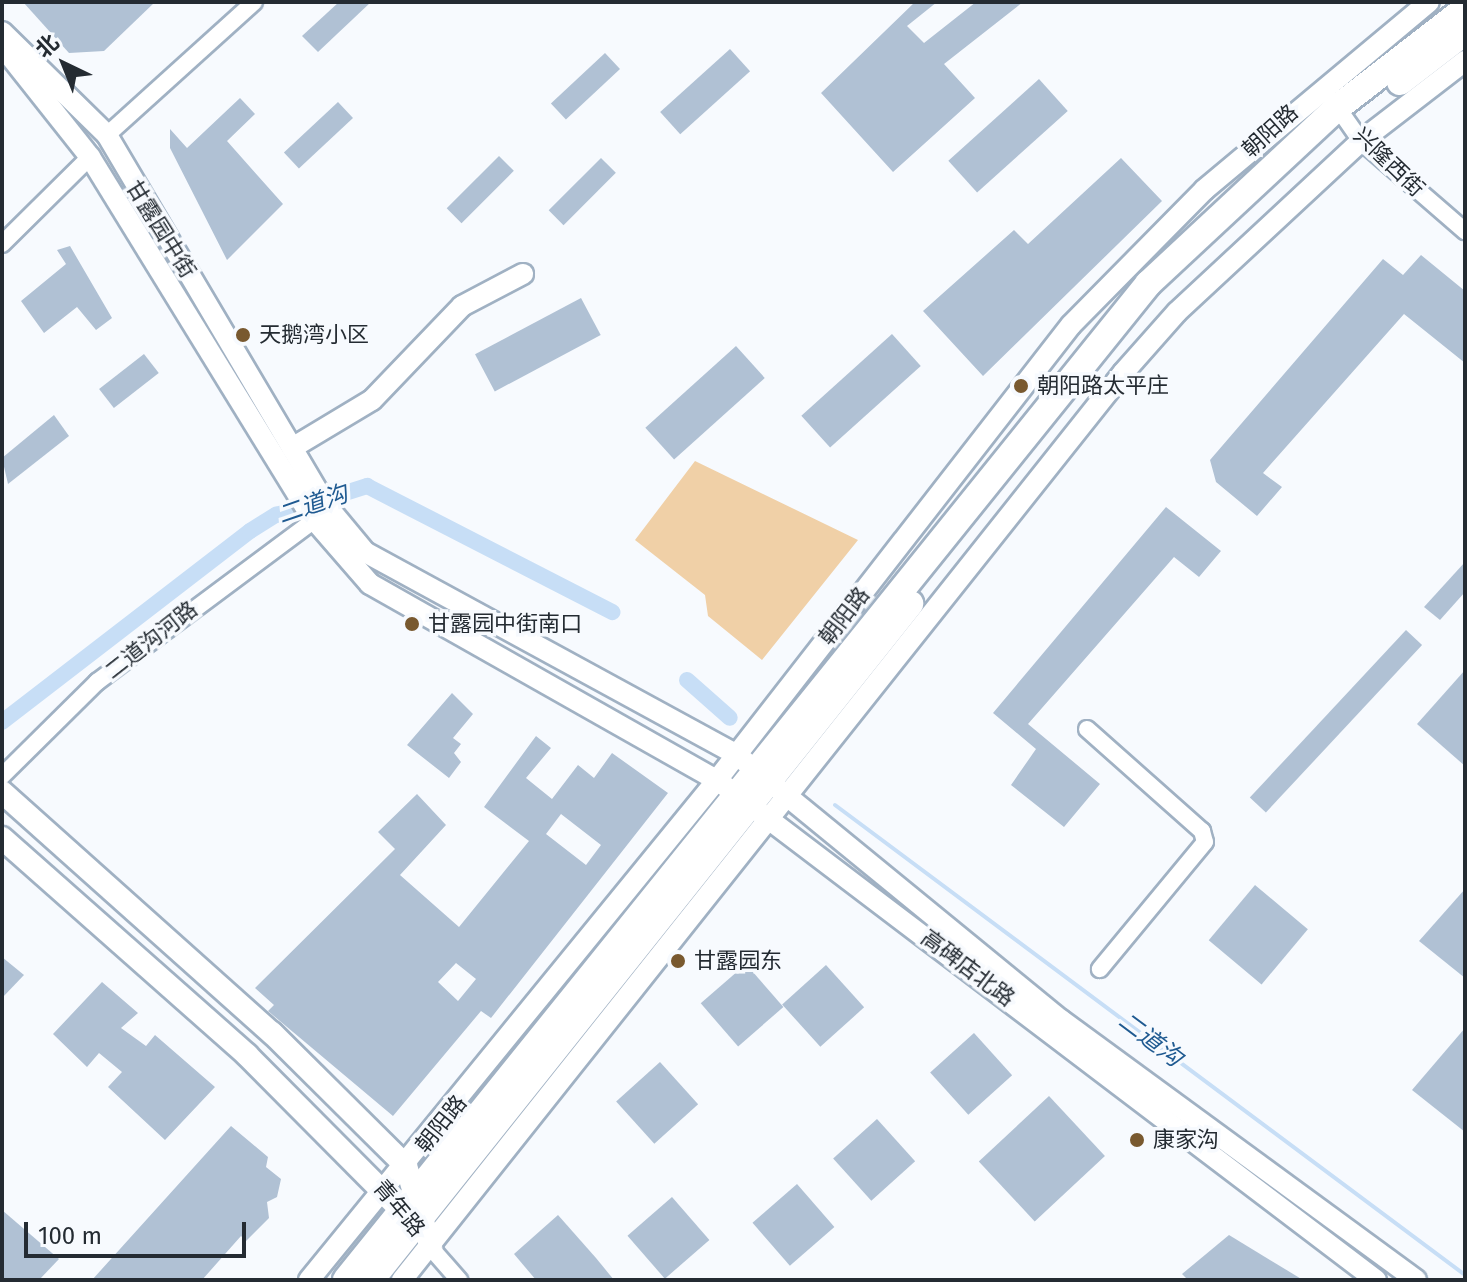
<!DOCTYPE html>
<html>
<head>
<meta charset="utf-8">
<style>
	body { margin:0 }
	#map { position:relative; width:1467px; height:1282px; overflow:hidden; background:#f7fafe; font-family:"Fira Sans","Noto Sans SC",sans-serif }
	div>[style] { position:absolute }
	.green>* { inset:0; background:#f0d0a7 }
	.stream>* { height:4px; margin:-2px; padding:0 2px; transform-origin:2px; border-radius:2px; background:#c7def6 }
	.canal>* { height:16px; margin:-8px; padding:0 8px; transform-origin:8px; border-radius:8px; background:#c7def6 }
	.building>* { inset:0; background:#b0c1d4; transform-origin:0 0 }
	.roads { filter:drop-shadow(2px 0 #a0b1c3) drop-shadow(-2px 0 #a0b1c3) drop-shadow(0 2px #a0b1c3) drop-shadow(0 -2px #a0b1c3) }
	.minor>* { height:16px; margin:-8px; padding:0 8px; transform-origin:8px; border-radius:8px; background:#fff }
	.tertiary>* { height:20px; margin:-10px; padding:0 10px; transform-origin:10px; border-radius:10px; background:#fff }
	.secondary>* { height:22px; margin:-11px; padding:0 11px; transform-origin:11px; border-radius:11px; background:#fff }
	.trunk>* { height:26px; margin:-13px; padding:0 13px; transform-origin:13px; border-radius:13px; background:#fff }
	.dots>* { width:22px; height:22px; translate:-50% -50%; box-sizing:border-box; border:4px solid #f7fafe; border-radius:50% }
	span { translate:-50% -50%; white-space:nowrap; text-align:center; line-height:1.15; -webkit-text-stroke:7px #f7fafe; paint-order:stroke }
	.street-label { font-size:22px; color:#242b32 }
	.poi-label { font-size:22px; color:#242b32 }
	.left { translate:0 -50%; text-align:left }
	.water-label { font-size:24px; color:#1f5a91; font-style:italic }
	.frame { position:absolute; inset:0; border:4px solid #242b32; pointer-events:none }
	.north { position:absolute; left:24px; top:24px; width:80px; height:80px; -webkit-text-stroke:6px #f7fafe; paint-order:stroke; rotate:317deg; font-size:22px; font-weight:700; line-height:32px; text-align:center; color:#242b32 }
	.north::after { content:''; display:block; margin:auto; width:28px; height:36px; background:#242b32; clip-path:polygon(50% 0,100% 100%,50% 72%,0 100%) }
	.scale { position:absolute; left:24px; top:1222px; width:222px; height:36px; box-sizing:border-box; border:4px solid #242b32; border-top:0; padding-left:10px; font-size:24px; line-height:28px; white-space:nowrap; color:#242b32; -webkit-text-stroke:6px #f7fafe; paint-order:stroke }
</style>
</head>
<body>
<div id="map">
	<div class="green">
		<i style="clip-path:polygon(695px 461px,858px 540px,762px 660px,708px 616px,705px 595px,635px 540px)"></i>
	</div>
	<div class="stream">
		<i style="left:835px;top:805px;width:786px;rotate:36.72deg"></i>
	</div>
	<div class="canal">
		<i style="left:687px;top:680px;width:57px;rotate:41.5deg"></i>
		<i style="left:2px;top:722px;width:313px;rotate:-37.6deg"></i>
		<i style="left:250px;top:531px;width:31px;rotate:-32deg"></i>
		<i style="left:276px;top:515px;width:96px;rotate:-17.7deg"></i>
		<i style="left:367px;top:486px;width:276px;rotate:27.2deg"></i>
	</div>
	<div class="building">
		<i style="clip-path:polygon(23px 2px,155px 2px,104px 51px,69px 53px)"></i>
		<i style="clip-path:polygon(339px 2px,371px 2px,318px 52px,302px 36px)"></i>
		<i style="clip-path:polygon(915px 2px,937px 2px,907px 26px,924px 43px,976px 2px,1023px 2px,944px 64px,975px 98px,893px 172px,821px 93px)"></i>
		<i style="left:730px;top:49px;width:30px;height:94px;rotate:48deg"></i>
		<i style="left:605px;top:53px;width:22px;height:74px;rotate:47deg"></i>
		<i style="left:1039px;top:79px;width:43px;height:122px;rotate:48deg"></i>
		<i style="clip-path:polygon(240px 98px,255px 114px,227px 141px,283px 204px,227px 260px,170px 148px,170px 129px,187px 148px)"></i>
		<i style="left:338px;top:102px;width:22px;height:74px;rotate:47deg"></i>
		<i style="left:499px;top:156px;width:21px;height:74px;rotate:45deg"></i>
		<i style="left:601px;top:158px;width:21px;height:74px;rotate:45deg"></i>
		<i style="clip-path:polygon(1121px 158px,1162px 201px,983px 376px,923px 311px,1014px 230px,1028px 244px)"></i>
		<i style="clip-path:polygon(70px 246px,112px 318px,96px 330px,77px 307px,44px 333px,21px 301px,66px 264px,57px 250px)"></i>
		<i style="clip-path:polygon(1421px 255px,1465px 291px,1465px 363px,1404px 314px,1263px 473px,1282px 487px,1257px 516px,1216px 482px,1210px 460px,1383px 259px,1403px 275px)"></i>
		<i style="left:581px;top:298px;width:42px;height:120px;rotate:62deg"></i>
		<i style="left:892px;top:334px;width:43px;height:122px;rotate:48deg"></i>
		<i style="left:736px;top:346px;width:43px;height:122px;rotate:48deg"></i>
		<i style="left:144px;top:354px;width:24px;height:57px;rotate:52deg"></i>
		<i style="clip-path:polygon(54px 415px,69px 436px,8px 484px,2px 458px)"></i>
		<i style="clip-path:polygon(1166px 507px,1221px 551px,1199px 577px,1174px 557px,1028px 724px,1100px 784px,1064px 827px,1011px 785px,1036px 749px,993px 713px)"></i>
		<i style="clip-path:polygon(1465px 562px,1465px 592px,1440px 620px,1424px 607px)"></i>
		<i style="left:1406px;top:630px;width:22px;height:229px;rotate:43deg"></i>
		<i style="clip-path:polygon(1465px 670px,1465px 766px,1417px 724px)"></i>
		<i style="clip-path:polygon(452px 693px,473px 714px,453px 738px,461px 744px,454px 753px,461px 762px,449px 778px,407px 745px)"></i>
		<i style="clip-path:polygon(evenodd,536px 736px,551px 748px,526px 778px,552px 799px,578px 765px,594px 778px,612px 753px,668px 793px,491px 1018px,481px 1011px,393px 1116px,268px 1011px,274px 1005px,255px 988px,395px 849px,378px 832px,417px 794px,446px 825px,400px 875px,459px 927px,529px 841px,484px 807px,536px 736px,561px 814px,601px 845px,586px 865px,546px 834px,561px 814px,536px 736px,456px 963px,476px 979px,458px 1001px,438px 982px,456px 963px)"></i>
		<i style="left:1255px;top:885px;width:69px;height:72px;rotate:40deg"></i>
		<i style="clip-path:polygon(1465px 889px,1465px 978px,1419px 941px)"></i>
		<i style="clip-path:polygon(2px 957px,24px 975px,2px 998px)"></i>
		<i style="left:746px;top:964px;width:57px;height:60px;rotate:49deg"></i>
		<i style="left:826px;top:965px;width:57px;height:59px;rotate:48deg"></i>
		<i style="clip-path:polygon(102px 982px,138px 1013px,121px 1028px,146px 1046px,155px 1035px,215px 1087px,165px 1140px,108px 1087px,122px 1072px,99px 1053px,87px 1067px,53px 1034px)"></i>
		<i style="clip-path:polygon(1465px 1028px,1465px 1132px,1412px 1090px)"></i>
		<i style="left:974px;top:1033px;width:57px;height:59px;rotate:48deg"></i>
		<i style="left:660px;top:1062px;width:57px;height:59px;rotate:48deg"></i>
		<i style="left:1049px;top:1096px;width:82px;height:96px;rotate:47deg"></i>
		<i style="left:877px;top:1119px;width:57px;height:59px;rotate:48deg"></i>
		<i style="clip-path:polygon(231px 1126px,268px 1157px,266px 1167px,281px 1179px,277px 1197px,267px 1202px,269px 1218px,246px 1241px,241px 1236px,202px 1280px,92px 1280px)"></i>
		<i style="left:797px;top:1184px;width:57px;height:59px;rotate:49deg"></i>
		<i style="left:672px;top:1197px;width:57px;height:59px;rotate:49deg"></i>
		<i style="clip-path:polygon(2px 1210px,59px 1259px,39px 1280px,2px 1280px)"></i>
		<i style="clip-path:polygon(558px 1215px,596px 1258px,614px 1280px,536px 1280px,514px 1254px)"></i>
		<i style="clip-path:polygon(1229px 1235px,1303px 1280px,1188px 1280px,1182px 1274px)"></i>
	</div>
	<div class="roads">
		<div class="minor">
			<i style="left:1333px;top:101px;width:49px;rotate:55deg"></i>
			<i style="left:1361px;top:141px;width:138px;rotate:40.9deg"></i>
			<i style="left:107px;top:135px;width:198px;rotate:-42.1deg"></i>
			<i style="left:2px;top:244px;width:124px;rotate:-44.7deg"></i>
			<i style="left:1087px;top:729px;width:154px;rotate:41.6deg"></i>
			<i style="left:1202px;top:831px;width:11px;rotate:75deg"></i>
			<i style="left:1205px;top:842px;width:165px;rotate:129.6deg"></i>
			<i style="left:2px;top:776px;width:134px;rotate:-44.7deg"></i>
			<i style="left:97px;top:682px;width:271px;rotate:-36.7deg"></i>
			<i style="left:431px;top:1248px;width:43px;rotate:48.8deg"></i>
		</div>
		<div class="tertiary">
			<i style="left:2px;top:32px;width:147px;rotate:44.4deg"></i>
			<i style="left:107px;top:135px;width:430px;rotate:59.4deg"></i>
			<i style="left:326px;top:505px;width:61px;rotate:50.3deg"></i>
			<i style="left:365px;top:552px;width:424px;rotate:28.6deg"></i>
			<i style="left:737px;top:755px;width:419px;rotate:39.3deg"></i>
			<i style="left:1061px;top:1020px;width:440px;rotate:36.2deg"></i>
			<i style="left:10px;top:56px;width:129px;rotate:51.6deg"></i>
			<i style="left:90px;top:157px;width:420px;rotate:58.4deg"></i>
			<i style="left:310px;top:515px;width:91px;rotate:49deg"></i>
			<i style="left:370px;top:584px;width:399px;rotate:29.5deg"></i>
			<i style="left:717px;top:780px;width:827px;rotate:37.19deg"></i>
			<i style="left:292px;top:448px;width:93px;rotate:-31deg"></i>
			<i style="left:372px;top:400px;width:130px;rotate:-46.2deg"></i>
			<i style="left:462px;top:306px;width:69px;rotate:-27.7deg"></i>
			<i style="left:309px;top:1280px;width:645px;rotate:-50.79deg"></i>
			<i style="left:717px;top:780px;width:576px;rotate:-52.12deg"></i>
			<i style="left:1071px;top:325px;width:190px;rotate:-45.4deg"></i>
			<i style="left:1204px;top:190px;width:293px;rotate:-39.9deg"></i>
			<i style="left:402px;top:1280px;width:1159px;rotate:-51.52deg"></i>
			<i style="left:1123px;top:373px;width:81px;rotate:-48.5deg"></i>
			<i style="left:1177px;top:312px;width:251px;rotate:-42.9deg"></i>
			<i style="left:1361px;top:141px;width:131px;rotate:-37.6deg"></i>
		</div>
		<div class="secondary">
			<i style="left:2px;top:792px;width:362px;rotate:41.8deg"></i>
			<i style="left:272px;top:1033px;width:189px;rotate:44.8deg"></i>
			<i style="left:406px;top:1166px;width:86px;rotate:73deg"></i>
			<i style="left:2px;top:838px;width:327px;rotate:41.5deg"></i>
			<i style="left:247px;top:1055px;width:234px;rotate:45.2deg"></i>
		</div>
		<div class="trunk">
			<i style="left:1400px;top:82px;width:82px;rotate:-37.6deg"></i>
			<i style="left:346px;top:1280px;width:1279px;rotate:-51.16deg"></i>
			<i style="left:1148px;top:284px;width:258px;rotate:-43deg"></i>
			<i style="left:1337px;top:108px;width:162px;rotate:-37.7deg"></i>
			<i style="left:371px;top:1280px;width:865px;rotate:-51.43deg"></i>
		</div>
	</div>
	<div class="dots">
		<i style="left:243px;top:335px;background:#79592f"></i>
		<i style="left:1021px;top:386px;background:#79592f"></i>
		<i style="left:412px;top:624px;background:#79592f"></i>
		<i style="left:678px;top:961px;background:#79592f"></i>
		<i style="left:1137px;top:1140px;background:#79592f"></i>
	</div>
	<div class="street-label">
		<span style="left:1270px;top:131px;rotate:-42deg">朝阳路</span>
		<span style="left:1389px;top:162px;rotate:44deg">兴隆西街</span>
		<span style="left:161px;top:229px;rotate:58deg">甘露园中街</span>
		<span style="left:844px;top:616px;rotate:-52deg">朝阳路</span>
		<span style="left:151px;top:640px;rotate:-38deg">二道沟河路</span>
		<span style="left:968px;top:968px;rotate:37deg">高碑店北路</span>
		<span style="left:441px;top:1124px;rotate:-51deg">朝阳路</span>
		<span style="left:399px;top:1208px;rotate:50deg">青年路</span>
	</div>
	<div class="poi-label">
		<span class="left" style="left:259px;top:335px">天鹅湾小区</span>
		<span class="left" style="left:1037px;top:386px">朝阳路太平庄</span>
		<span class="left" style="left:428px;top:624px">甘露园中街南口</span>
		<span class="left" style="left:694px;top:961px">甘露园东</span>
		<span class="left" style="left:1153px;top:1140px">康家沟</span>
	</div>
	<div class="water-label">
		<span style="left:313px;top:505px;rotate:-19deg">二道沟</span>
		<span style="left:1150px;top:1040px;rotate:37deg">二道沟</span>
	</div>
	<div class="frame"></div>
	<div class="north">北</div>
	<div class="scale">100 m</div>
</div>
</body>
</html>
